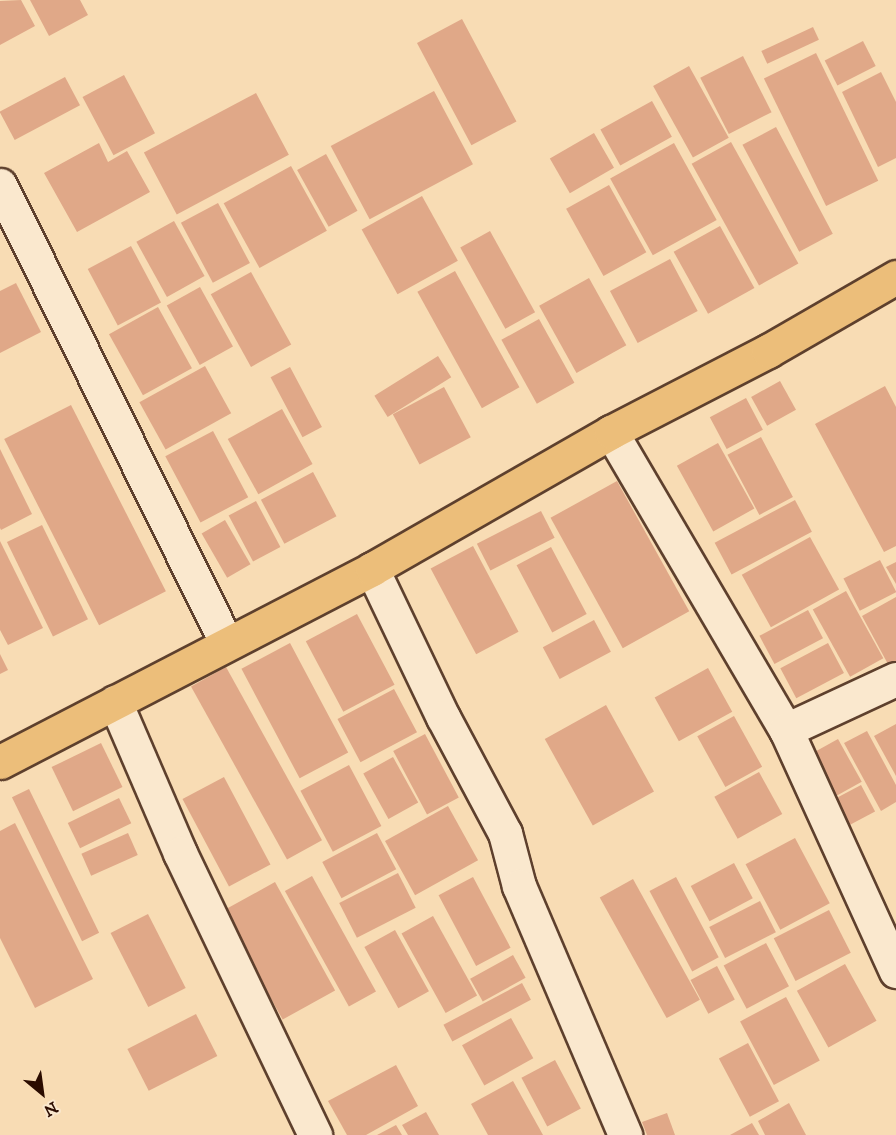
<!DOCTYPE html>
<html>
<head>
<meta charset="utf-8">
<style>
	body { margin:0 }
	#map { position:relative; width:896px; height:1135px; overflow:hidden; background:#f8dcb4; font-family:"IM FELL DW Pica",serif }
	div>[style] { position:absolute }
	.building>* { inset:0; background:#e0a888; transform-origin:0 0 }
	.roads { filter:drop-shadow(2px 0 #5e402d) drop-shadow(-2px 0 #5e402d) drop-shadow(0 2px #5e402d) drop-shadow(0 -2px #5e402d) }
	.minor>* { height:33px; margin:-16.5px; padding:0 16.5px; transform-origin:16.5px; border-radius:16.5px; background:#fae8ce }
	.major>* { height:33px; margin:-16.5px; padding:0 16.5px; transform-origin:16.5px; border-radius:16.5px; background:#ecbe7a }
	span { translate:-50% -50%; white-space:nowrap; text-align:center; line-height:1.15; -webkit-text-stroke:4.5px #fae8ce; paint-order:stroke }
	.north { position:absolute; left:12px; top:1063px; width:60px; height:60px; -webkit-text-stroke:4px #fae8ce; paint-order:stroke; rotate:151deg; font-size:16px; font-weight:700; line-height:24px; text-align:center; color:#2b0c00 }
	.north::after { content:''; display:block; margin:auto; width:21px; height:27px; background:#2b0c00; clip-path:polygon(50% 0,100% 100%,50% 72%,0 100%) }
</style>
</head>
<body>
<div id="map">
	<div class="building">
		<i style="clip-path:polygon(21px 0,35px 26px,0 45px,0 1px)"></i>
		<i style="clip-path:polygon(30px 0,80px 0,88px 15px,49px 36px)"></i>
		<i style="left:462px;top:19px;width:116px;height:51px;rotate:62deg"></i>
		<i style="left:813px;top:27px;width:14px;height:57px;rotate:65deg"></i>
		<i style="left:863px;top:41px;width:28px;height:43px;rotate:63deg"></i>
		<i style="left:816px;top:53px;width:142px;height:58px;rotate:64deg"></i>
		<i style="left:743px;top:56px;width:63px;height:48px;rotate:63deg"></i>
		<i style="left:689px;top:66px;width:82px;height:41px;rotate:61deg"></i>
		<i style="clip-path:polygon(881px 72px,896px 102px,896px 158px,878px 167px,842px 92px)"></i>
		<i style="left:124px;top:75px;width:66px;height:47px;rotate:62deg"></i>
		<i style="left:65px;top:77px;width:32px;height:74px;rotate:62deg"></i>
		<i style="left:434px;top:91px;width:83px;height:117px;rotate:62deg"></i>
		<i style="left:256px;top:93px;width:70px;height:127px;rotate:62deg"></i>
		<i style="left:652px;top:101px;width:41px;height:59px;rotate:61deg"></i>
		<i style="left:776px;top:127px;width:121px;height:38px;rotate:62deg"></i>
		<i style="left:594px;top:133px;width:40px;height:51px;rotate:60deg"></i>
		<i style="left:731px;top:142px;width:139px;height:45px;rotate:61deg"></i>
		<i style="clip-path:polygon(99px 143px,108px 162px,127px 151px,150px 192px,77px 232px,44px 173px)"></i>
		<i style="left:674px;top:143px;width:88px;height:73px;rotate:61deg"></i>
		<i style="left:326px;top:154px;width:65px;height:33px;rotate:61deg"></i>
		<i style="left:291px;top:166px;width:74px;height:77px;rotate:61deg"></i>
		<i style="left:609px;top:185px;width:77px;height:49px;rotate:61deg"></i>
		<i style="left:422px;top:196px;width:74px;height:69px;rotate:61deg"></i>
		<i style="left:218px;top:203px;width:68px;height:42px;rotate:62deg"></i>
		<i style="left:174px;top:221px;width:63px;height:43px;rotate:61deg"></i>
		<i style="left:720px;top:226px;width:71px;height:53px;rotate:61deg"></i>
		<i style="left:490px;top:231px;width:93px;height:34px;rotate:61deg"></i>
		<i style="left:131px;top:246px;width:64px;height:49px;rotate:62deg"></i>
		<i style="left:670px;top:259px;width:59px;height:68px;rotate:62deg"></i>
		<i style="left:455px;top:271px;width:133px;height:43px;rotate:61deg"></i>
		<i style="left:251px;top:272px;width:83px;height:46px;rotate:61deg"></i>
		<i style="left:589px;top:278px;width:77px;height:57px;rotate:61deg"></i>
		<i style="clip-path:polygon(16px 283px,41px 332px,0 353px,0 291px)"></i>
		<i style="left:200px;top:287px;width:68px;height:38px;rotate:61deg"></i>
		<i style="left:158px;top:307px;width:70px;height:56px;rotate:61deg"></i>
		<i style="left:539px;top:319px;width:73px;height:43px;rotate:61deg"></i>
		<i style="left:438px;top:356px;width:25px;height:75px;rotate:58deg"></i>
		<i style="left:205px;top:366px;width:54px;height:75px;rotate:61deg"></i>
		<i style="left:290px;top:367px;width:68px;height:22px;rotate:62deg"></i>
		<i style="left:780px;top:381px;width:33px;height:33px;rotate:61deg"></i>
		<i style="clip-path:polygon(885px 386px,896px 407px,896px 546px,884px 552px,815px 424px)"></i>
		<i style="left:444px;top:387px;width:57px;height:58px;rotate:62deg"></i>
		<i style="left:746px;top:398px;width:36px;height:41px;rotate:62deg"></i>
		<i style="left:71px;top:405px;width:209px;height:75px;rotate:63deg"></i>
		<i style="left:282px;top:409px;width:63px;height:62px;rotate:61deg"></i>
		<i style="left:213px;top:431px;width:75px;height:54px;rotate:62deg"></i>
		<i style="left:761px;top:437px;width:68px;height:38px;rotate:62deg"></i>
		<i style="left:718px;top:443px;width:75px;height:47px;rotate:61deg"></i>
		<i style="clip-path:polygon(0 449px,32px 514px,1px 530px,0 528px)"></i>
		<i style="left:313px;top:472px;width:50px;height:59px;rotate:62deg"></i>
		<i style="left:617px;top:481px;width:149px;height:76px;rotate:61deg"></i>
		<i style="left:795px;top:500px;width:36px;height:91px;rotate:62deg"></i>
		<i style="left:256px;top:501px;width:52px;height:31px;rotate:62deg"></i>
		<i style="left:541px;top:511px;width:30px;height:72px;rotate:63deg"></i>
		<i style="left:225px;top:520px;width:51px;height:27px;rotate:60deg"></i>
		<i style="left:42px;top:525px;width:105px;height:39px;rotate:64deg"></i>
		<i style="left:810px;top:537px;width:60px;height:78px;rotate:61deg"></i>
		<i style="clip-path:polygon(0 541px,43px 628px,8px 645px,0 630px)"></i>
		<i style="left:473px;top:546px;width:97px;height:48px;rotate:62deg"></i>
		<i style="left:551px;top:547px;width:76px;height:39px;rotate:62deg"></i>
		<i style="left:880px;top:560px;width:36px;height:41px;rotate:63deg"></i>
		<i style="clip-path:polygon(896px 562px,896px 584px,886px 567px)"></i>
		<i style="left:846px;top:591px;width:77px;height:38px;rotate:61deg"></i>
		<i style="clip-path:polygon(896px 597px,896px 662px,889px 666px,862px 616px)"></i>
		<i style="left:808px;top:610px;width:32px;height:55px;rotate:62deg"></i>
		<i style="left:357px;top:614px;width:80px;height:58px;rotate:62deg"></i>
		<i style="left:594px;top:620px;width:36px;height:58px;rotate:62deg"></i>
		<i style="left:290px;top:643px;width:124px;height:55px;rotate:62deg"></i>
		<i style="left:828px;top:643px;width:34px;height:54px;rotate:62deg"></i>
		<i style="clip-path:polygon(0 654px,8px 670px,0 674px)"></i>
		<i style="left:226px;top:667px;width:198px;height:40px;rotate:61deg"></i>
		<i style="left:708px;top:668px;width:50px;height:61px;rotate:61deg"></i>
		<i style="left:394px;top:689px;width:49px;height:64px;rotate:62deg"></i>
		<i style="left:606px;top:705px;width:99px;height:70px;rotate:61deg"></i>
		<i style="left:734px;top:716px;width:58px;height:42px;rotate:61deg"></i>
		<i style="clip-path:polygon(896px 724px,896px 776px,874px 736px)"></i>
		<i style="clip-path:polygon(867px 731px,896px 785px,896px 802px,881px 811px,844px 743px)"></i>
		<i style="left:425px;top:734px;width:72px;height:36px;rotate:62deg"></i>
		<i style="left:838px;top:739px;width:49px;height:34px;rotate:61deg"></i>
		<i style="left:101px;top:743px;width:49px;height:55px;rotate:64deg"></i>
		<i style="left:393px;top:757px;width:52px;height:34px;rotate:61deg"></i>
		<i style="left:349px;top:765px;width:69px;height:55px;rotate:62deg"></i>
		<i style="left:759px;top:772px;width:48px;height:51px;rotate:61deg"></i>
		<i style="left:224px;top:777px;width:99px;height:47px;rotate:62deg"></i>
		<i style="left:861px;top:785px;width:30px;height:39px;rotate:62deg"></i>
		<i style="left:29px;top:789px;width:160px;height:19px;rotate:64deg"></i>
		<i style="left:119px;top:798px;width:28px;height:57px;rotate:64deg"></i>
		<i style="left:448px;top:806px;width:62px;height:72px;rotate:61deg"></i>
		<i style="clip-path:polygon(15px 823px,93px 979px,35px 1008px,0 938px,0 831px)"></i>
		<i style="left:128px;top:833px;width:24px;height:51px;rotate:66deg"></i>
		<i style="left:377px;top:833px;width:41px;height:62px;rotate:62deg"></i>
		<i style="left:795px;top:838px;width:74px;height:56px;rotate:62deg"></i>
		<i style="left:734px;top:863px;width:40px;height:49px;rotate:62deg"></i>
		<i style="left:398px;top:873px;width:39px;height:66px;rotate:63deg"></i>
		<i style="left:312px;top:876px;width:132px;height:31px;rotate:61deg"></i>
		<i style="left:473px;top:877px;width:80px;height:39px;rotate:62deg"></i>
		<i style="left:676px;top:877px;width:91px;height:30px;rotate:62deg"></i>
		<i style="left:633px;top:879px;width:138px;height:38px;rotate:61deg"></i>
		<i style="left:275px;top:882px;width:124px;height:60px;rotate:61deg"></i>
		<i style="left:760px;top:901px;width:35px;height:57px;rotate:63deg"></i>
		<i style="left:829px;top:910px;width:48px;height:62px;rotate:63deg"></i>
		<i style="left:148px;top:914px;width:83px;height:42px;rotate:63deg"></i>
		<i style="left:433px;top:916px;width:91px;height:36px;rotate:61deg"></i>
		<i style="left:395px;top:930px;width:70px;height:35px;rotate:61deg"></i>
		<i style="left:766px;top:943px;width:49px;height:48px;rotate:62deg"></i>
		<i style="left:513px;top:955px;width:26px;height:49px;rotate:61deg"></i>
		<i style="left:845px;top:964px;width:65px;height:55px;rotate:61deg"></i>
		<i style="left:717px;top:966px;width:38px;height:30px;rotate:62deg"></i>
		<i style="left:522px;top:983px;width:19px;height:89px;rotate:62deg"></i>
		<i style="left:786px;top:997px;width:72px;height:52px;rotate:62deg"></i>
		<i style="left:196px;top:1014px;width:47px;height:77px;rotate:63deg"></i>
		<i style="left:511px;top:1018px;width:46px;height:56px;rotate:61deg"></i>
		<i style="left:748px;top:1043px;width:66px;height:33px;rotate:62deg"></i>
		<i style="left:555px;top:1060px;width:55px;height:38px;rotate:62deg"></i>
		<i style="clip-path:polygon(396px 1065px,418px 1106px,366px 1135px,347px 1135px,328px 1101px)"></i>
		<i style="clip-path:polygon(513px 1081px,543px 1135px,488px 1135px,471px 1104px)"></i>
		<i style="clip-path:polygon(789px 1103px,806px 1135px,765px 1135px,758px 1121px)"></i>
		<i style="clip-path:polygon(426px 1112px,439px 1135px,408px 1135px,402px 1125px)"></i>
		<i style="clip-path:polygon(667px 1113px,675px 1135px,647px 1135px,642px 1122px)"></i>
		<i style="clip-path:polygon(752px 1123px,759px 1135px,730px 1135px)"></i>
		<i style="clip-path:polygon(396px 1125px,402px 1135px,377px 1135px)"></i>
	</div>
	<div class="roads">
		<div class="minor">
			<i style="left:0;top:185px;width:512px;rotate:63.69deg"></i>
			<i style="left:611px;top:432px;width:346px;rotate:59.6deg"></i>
			<i style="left:786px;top:730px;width:265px;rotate:65.5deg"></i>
			<i style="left:372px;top:569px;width:164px;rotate:64.4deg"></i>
			<i style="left:443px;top:717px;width:132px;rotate:61.9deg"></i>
			<i style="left:505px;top:833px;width:55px;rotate:75.2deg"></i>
			<i style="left:519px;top:886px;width:271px;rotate:66.9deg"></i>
			<i style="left:115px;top:702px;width:164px;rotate:66.7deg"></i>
			<i style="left:180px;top:853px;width:313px;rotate:64.4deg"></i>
			<i style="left:786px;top:730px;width:121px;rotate:-24.9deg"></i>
		</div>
		<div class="major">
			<i style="left:0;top:762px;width:419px;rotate:-27.4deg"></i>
			<i style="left:372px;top:569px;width:275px;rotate:-29.8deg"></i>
			<i style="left:611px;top:432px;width:177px;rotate:-27.3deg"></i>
			<i style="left:768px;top:351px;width:148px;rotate:-30deg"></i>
		</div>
	</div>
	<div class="north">N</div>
</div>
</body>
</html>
